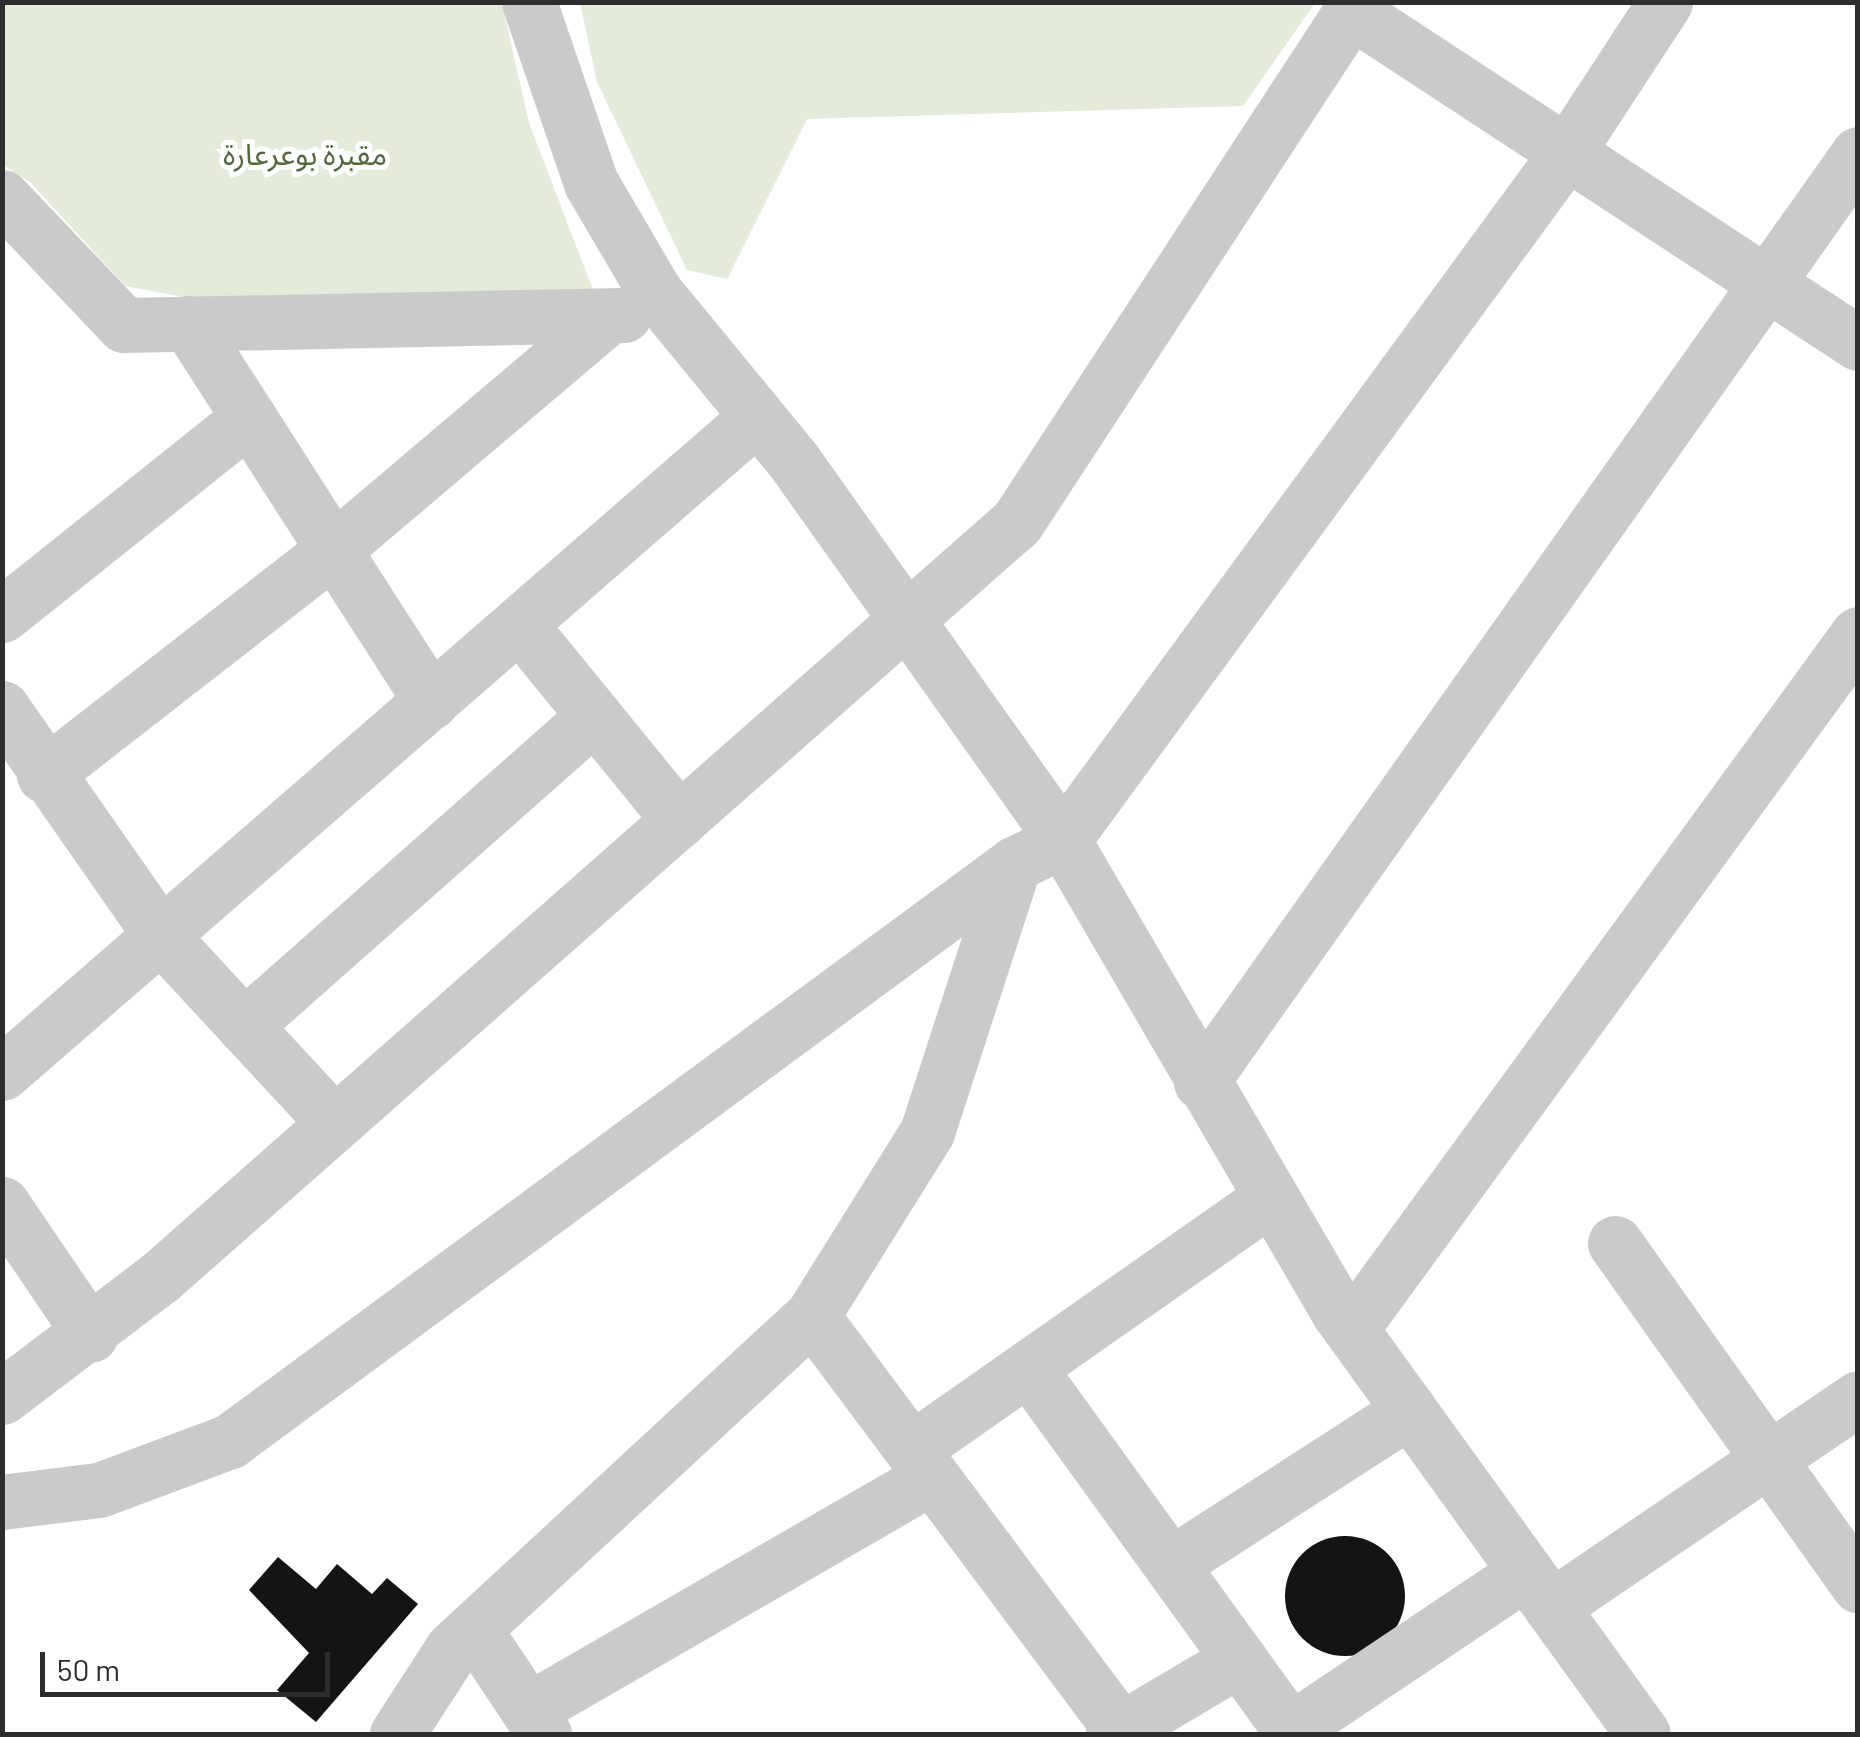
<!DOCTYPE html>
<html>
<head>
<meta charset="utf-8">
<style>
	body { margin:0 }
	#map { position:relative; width:1860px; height:1737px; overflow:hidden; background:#fff; font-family:Barlow,"Noto Sans Arabic",sans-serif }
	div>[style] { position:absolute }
	.green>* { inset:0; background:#e4ebdb }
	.building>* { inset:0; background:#141414 }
	.round { border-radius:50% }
	.minor>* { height:55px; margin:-27.5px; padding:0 27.5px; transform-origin:27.5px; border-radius:27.5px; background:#cacaca }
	span { translate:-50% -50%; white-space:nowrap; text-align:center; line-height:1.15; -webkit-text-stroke:10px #fff; paint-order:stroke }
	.park-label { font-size:30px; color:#51693b }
	.frame { position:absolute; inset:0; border:5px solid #2d2d2d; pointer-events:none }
	.scale { position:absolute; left:40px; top:1652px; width:290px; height:45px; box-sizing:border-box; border:5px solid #2d2d2d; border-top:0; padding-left:12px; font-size:30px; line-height:35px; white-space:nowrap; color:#2d2d2d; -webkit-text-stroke:8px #fff; paint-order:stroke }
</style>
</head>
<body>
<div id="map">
	<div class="green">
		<i style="clip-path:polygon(2px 3px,502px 3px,529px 123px,595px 295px,227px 305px,125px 286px,31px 183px,3px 165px)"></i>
		<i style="clip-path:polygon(580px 3px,580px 2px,1315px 3px,1243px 106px,807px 119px,727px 279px,687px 270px,597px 82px)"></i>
	</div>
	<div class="building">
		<i class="round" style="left:1285px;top:1536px;width:120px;height:120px"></i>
		<i style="clip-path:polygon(278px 1557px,316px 1589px,337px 1564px,372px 1594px,387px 1578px,418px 1604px,316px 1722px,277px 1690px,309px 1653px,249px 1590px)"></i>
	</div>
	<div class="minor">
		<i style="left:529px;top:2px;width:191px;rotate:71.1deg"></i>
		<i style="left:591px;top:183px;width:126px;rotate:59.6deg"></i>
		<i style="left:655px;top:292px;width:217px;rotate:50.6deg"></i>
		<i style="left:793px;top:460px;width:466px;rotate:54.6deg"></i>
		<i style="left:1063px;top:840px;width:548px;rotate:59.74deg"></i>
		<i style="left:1339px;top:1313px;width:519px;rotate:54.17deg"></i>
		<i style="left:1351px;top:11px;width:606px;rotate:33.22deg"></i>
		<i style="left:2px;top:197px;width:177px;rotate:46.4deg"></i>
		<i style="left:124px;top:325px;width:500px;rotate:-1.15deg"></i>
		<i style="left:188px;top:323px;width:450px;rotate:57.3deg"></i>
		<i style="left:2px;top:615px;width:316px;rotate:-38.6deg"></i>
		<i style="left:520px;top:625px;width:252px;rotate:50.8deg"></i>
		<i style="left:2px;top:708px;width:279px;rotate:55.1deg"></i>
		<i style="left:162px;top:937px;width:253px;rotate:47.2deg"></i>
		<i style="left:44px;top:775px;width:366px;rotate:-37.9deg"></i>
		<i style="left:333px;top:550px;width:362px;rotate:-40.3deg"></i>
		<i style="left:244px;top:1026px;width:468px;rotate:-41.5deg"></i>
		<i style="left:2px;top:1073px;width:1000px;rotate:-40.99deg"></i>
		<i style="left:1201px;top:1082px;width:1137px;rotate:-54.7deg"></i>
		<i style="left:2px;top:1204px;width:158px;rotate:55.8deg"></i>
		<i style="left:1615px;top:1243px;width:420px;rotate:54.6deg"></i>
		<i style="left:812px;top:1316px;width:522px;rotate:53.26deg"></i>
		<i style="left:1351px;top:1329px;width:860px;rotate:-53.89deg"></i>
		<i style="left:1029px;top:1369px;width:450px;rotate:54.1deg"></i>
		<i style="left:2px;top:1397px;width:197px;rotate:-37.2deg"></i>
		<i style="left:159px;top:1278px;width:1144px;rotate:-41.38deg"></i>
		<i style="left:1017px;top:522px;width:621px;rotate:-56.82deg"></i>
		<i style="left:912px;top:1449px;width:438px;rotate:-35deg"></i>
		<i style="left:2px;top:1502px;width:98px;rotate:-7.1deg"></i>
		<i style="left:99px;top:1490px;width:140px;rotate:-20.5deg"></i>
		<i style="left:230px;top:1441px;width:973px;rotate:-36.35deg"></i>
		<i style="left:1176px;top:1561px;width:278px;rotate:-32.8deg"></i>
		<i style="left:1551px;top:1607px;width:371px;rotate:-34.2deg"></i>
		<i style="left:474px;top:1629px;width:126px;rotate:56.3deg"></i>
		<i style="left:528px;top:1710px;width:466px;rotate:-30deg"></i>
		<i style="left:1290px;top:1730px;width:284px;rotate:-33.8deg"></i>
		<i style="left:397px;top:1734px;width:101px;rotate:-57.1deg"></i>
		<i style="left:452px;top:1649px;width:490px;rotate:-42.8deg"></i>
		<i style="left:812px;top:1316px;width:217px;rotate:-58deg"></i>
		<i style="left:927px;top:1132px;width:282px;rotate:-72deg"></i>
		<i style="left:1014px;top:864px;width:55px;rotate:-26.1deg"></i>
		<i style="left:1063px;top:840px;width:853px;rotate:-53.78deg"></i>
		<i style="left:1567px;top:152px;width:179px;rotate:-56.8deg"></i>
		<i style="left:1113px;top:1734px;width:147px;rotate:-30.6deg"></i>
	</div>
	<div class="park-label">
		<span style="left:305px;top:153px">مقبرة بوعرعارة</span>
	</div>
	<div class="frame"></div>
	<div class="scale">50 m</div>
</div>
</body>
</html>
